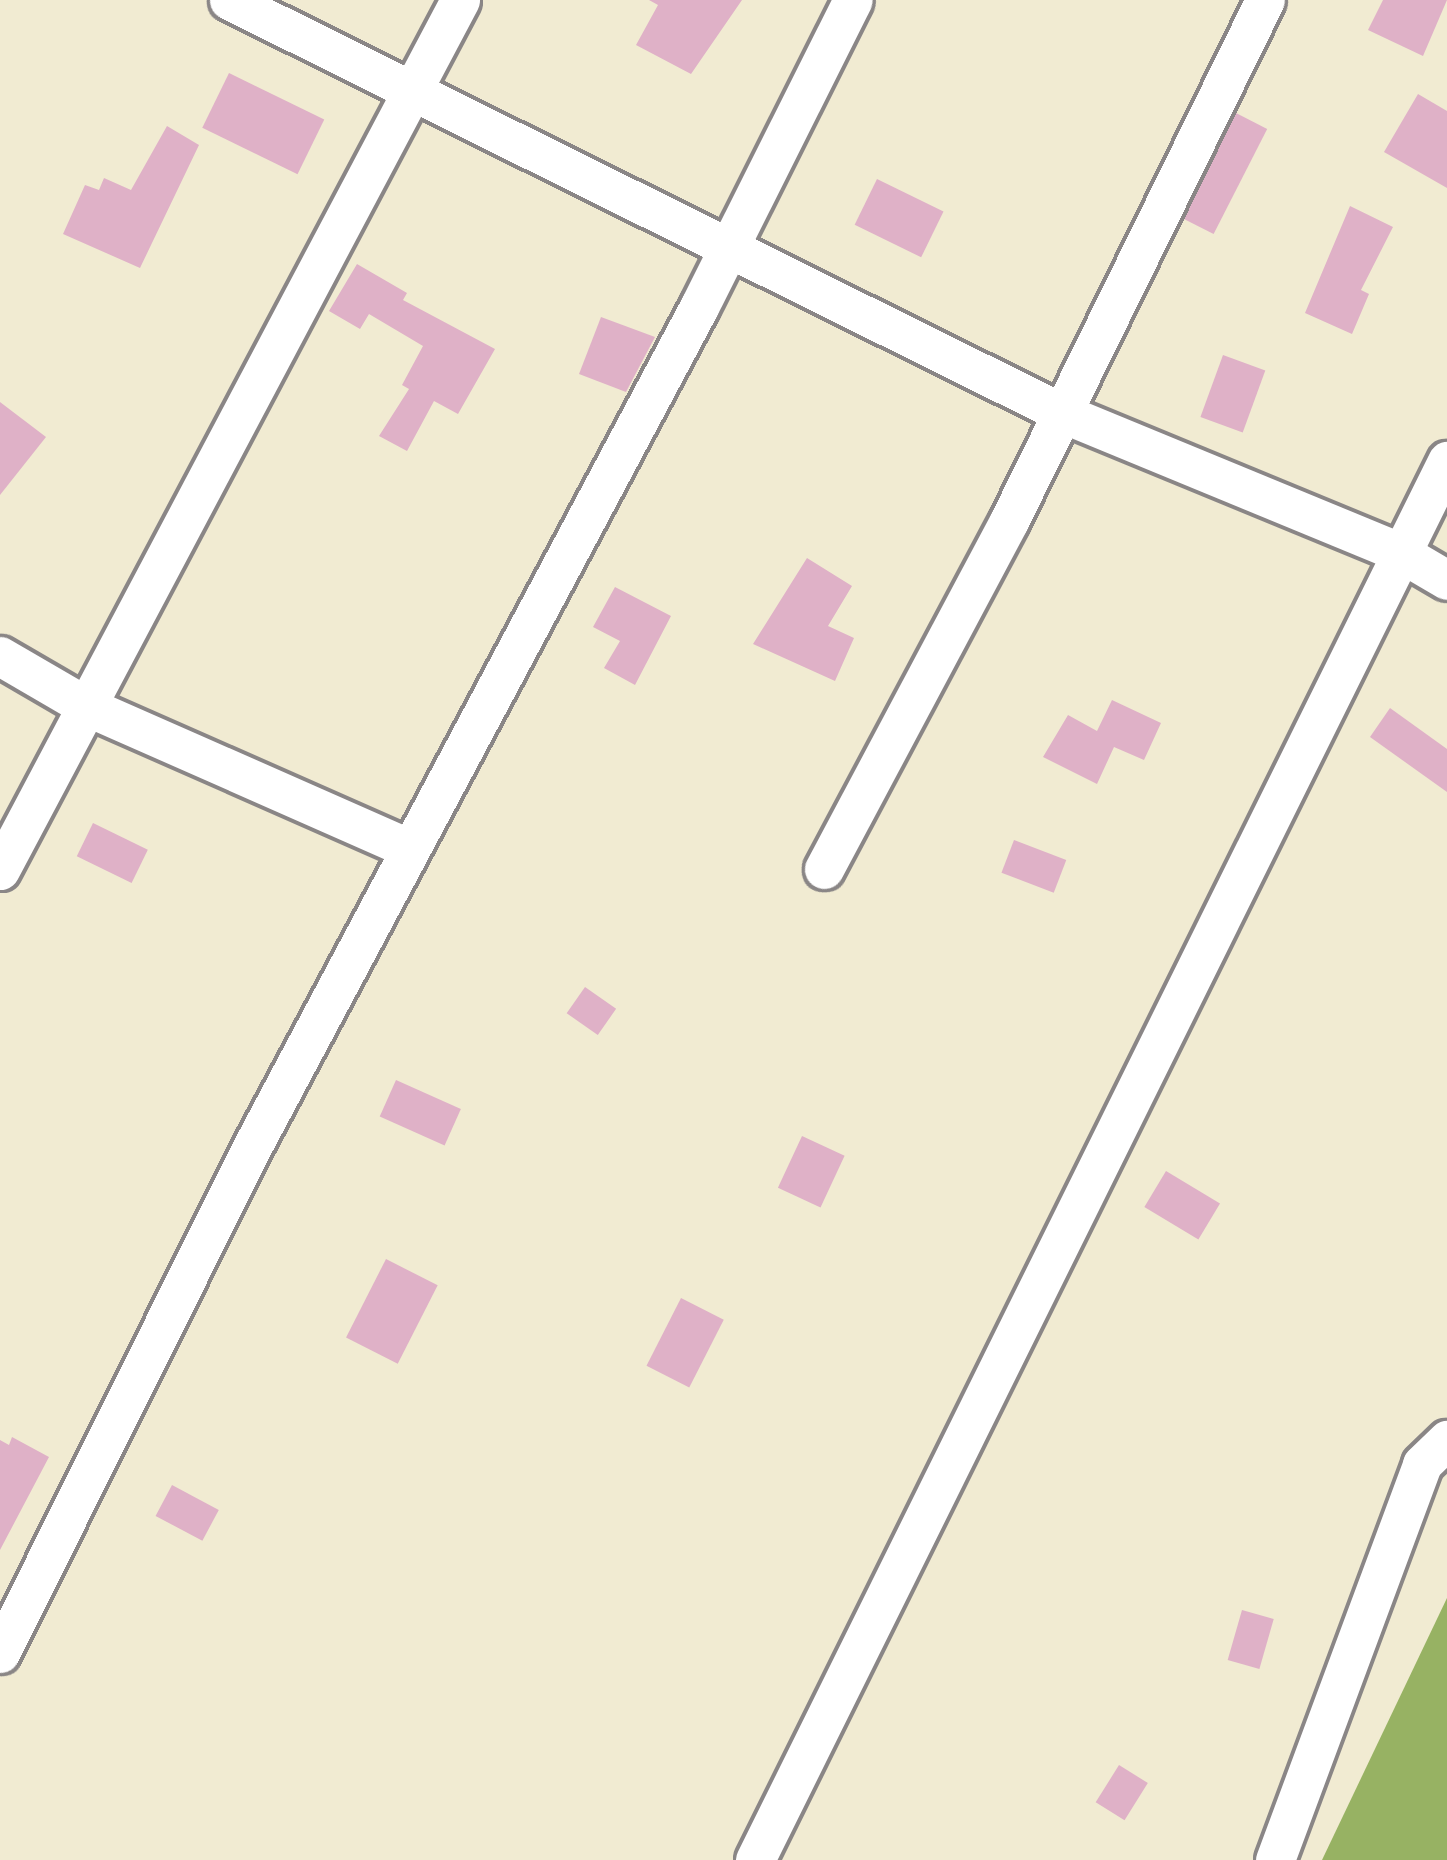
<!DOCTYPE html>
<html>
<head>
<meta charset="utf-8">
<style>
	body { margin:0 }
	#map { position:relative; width:1447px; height:1860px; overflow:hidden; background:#f1ebd2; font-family:Kalam,sans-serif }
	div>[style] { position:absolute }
	.forest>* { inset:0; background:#97b263 }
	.building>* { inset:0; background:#dfb1c7; transform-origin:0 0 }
	.roads { filter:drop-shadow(3px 0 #8a8686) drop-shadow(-3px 0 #8a8686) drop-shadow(0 3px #8a8686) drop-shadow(0 -3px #8a8686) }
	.street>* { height:39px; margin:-19.5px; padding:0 19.5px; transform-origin:19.5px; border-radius:19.5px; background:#fff }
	span { translate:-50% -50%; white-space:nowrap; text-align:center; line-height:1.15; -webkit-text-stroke:12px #fbf7ec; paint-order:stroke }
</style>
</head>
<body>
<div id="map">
	<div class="forest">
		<i style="clip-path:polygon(1447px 1598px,1447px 1860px,1322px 1860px)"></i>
	</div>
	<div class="building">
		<i style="clip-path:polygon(649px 0,742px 0,691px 74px,636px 45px,658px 5px)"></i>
		<i style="clip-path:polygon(1383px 0,1447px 0,1423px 56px,1368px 30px)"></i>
		<i style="left:229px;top:73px;width:106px;height:61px;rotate:26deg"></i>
		<i style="clip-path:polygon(1418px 94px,1447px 111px,1447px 188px,1384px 152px)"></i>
		<i style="left:1236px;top:113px;width:35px;height:118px;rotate:27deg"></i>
		<i style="clip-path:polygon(167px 126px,199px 145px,140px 268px,63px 234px,85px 185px,99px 190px,104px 178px,131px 190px)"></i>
		<i style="left:877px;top:179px;width:74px;height:51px;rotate:26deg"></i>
		<i style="clip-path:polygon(1350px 206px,1393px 227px,1361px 290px,1369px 294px,1352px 334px,1305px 313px)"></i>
		<i style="clip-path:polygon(357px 264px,407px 293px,403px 300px,495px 349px,458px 414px,434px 401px,407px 451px,379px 436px,409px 389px,402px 385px,423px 346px,369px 314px,360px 329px,329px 311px)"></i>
		<i style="clip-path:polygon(601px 317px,655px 337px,626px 392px,579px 374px)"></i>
		<i style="left:1223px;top:355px;width:45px;height:66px;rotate:20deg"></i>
		<i style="clip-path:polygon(0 402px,46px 437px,0 495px)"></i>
		<i style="clip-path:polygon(807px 558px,852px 586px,828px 626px,854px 638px,835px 681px,753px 644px)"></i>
		<i style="clip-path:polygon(615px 587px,671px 616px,635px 685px,604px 668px,620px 641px,593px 627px)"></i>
		<i style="clip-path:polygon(1112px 700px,1161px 723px,1144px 760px,1114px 747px,1097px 784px,1043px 757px,1068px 715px,1097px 731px)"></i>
		<i style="clip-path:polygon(1390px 708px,1447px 749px,1447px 792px,1370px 737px)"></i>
		<i style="left:93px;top:823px;width:61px;height:37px;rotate:26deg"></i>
		<i style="left:1014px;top:840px;width:56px;height:35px;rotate:21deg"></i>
		<i style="left:585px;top:987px;width:38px;height:32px;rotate:35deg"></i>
		<i style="left:396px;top:1080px;width:71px;height:40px;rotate:24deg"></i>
		<i style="left:802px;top:1136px;width:47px;height:57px;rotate:25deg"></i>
		<i style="left:1166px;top:1171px;width:63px;height:42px;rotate:31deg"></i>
		<i style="left:386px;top:1259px;width:58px;height:88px;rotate:27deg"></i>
		<i style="left:681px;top:1298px;width:48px;height:76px;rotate:27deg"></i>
		<i style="clip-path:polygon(12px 1437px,49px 1457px,0 1550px,0 1440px,9px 1445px)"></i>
		<i style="left:172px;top:1485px;width:53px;height:35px;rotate:28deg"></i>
		<i style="left:1242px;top:1610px;width:33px;height:52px;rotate:16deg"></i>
		<i style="left:1119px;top:1765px;width:34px;height:44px;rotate:32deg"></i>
	</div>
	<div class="roads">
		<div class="street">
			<i style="left:229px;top:0;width:930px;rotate:26.37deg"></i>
			<i style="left:1062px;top:413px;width:367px;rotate:22.4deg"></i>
			<i style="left:1401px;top:553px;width:53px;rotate:30.4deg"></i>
			<i style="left:0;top:656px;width:99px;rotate:30.2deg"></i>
			<i style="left:86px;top:706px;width:354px;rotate:23.8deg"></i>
			<i style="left:824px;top:869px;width:394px;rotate:-62deg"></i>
			<i style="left:1009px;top:521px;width:580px;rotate:-63.83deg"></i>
			<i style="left:0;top:870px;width:984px;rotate:-62.13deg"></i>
			<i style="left:0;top:1653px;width:565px;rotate:-63.53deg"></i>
			<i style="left:252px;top:1147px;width:952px;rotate:-61.98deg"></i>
			<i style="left:699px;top:307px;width:343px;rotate:-63.4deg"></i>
			<i style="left:755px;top:1860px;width:1561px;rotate:-63.68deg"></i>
			<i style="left:1275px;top:1860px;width:422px;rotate:-69.6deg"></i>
			<i style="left:1422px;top:1464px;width:35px;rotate:-44deg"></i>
		</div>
	</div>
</div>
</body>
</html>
